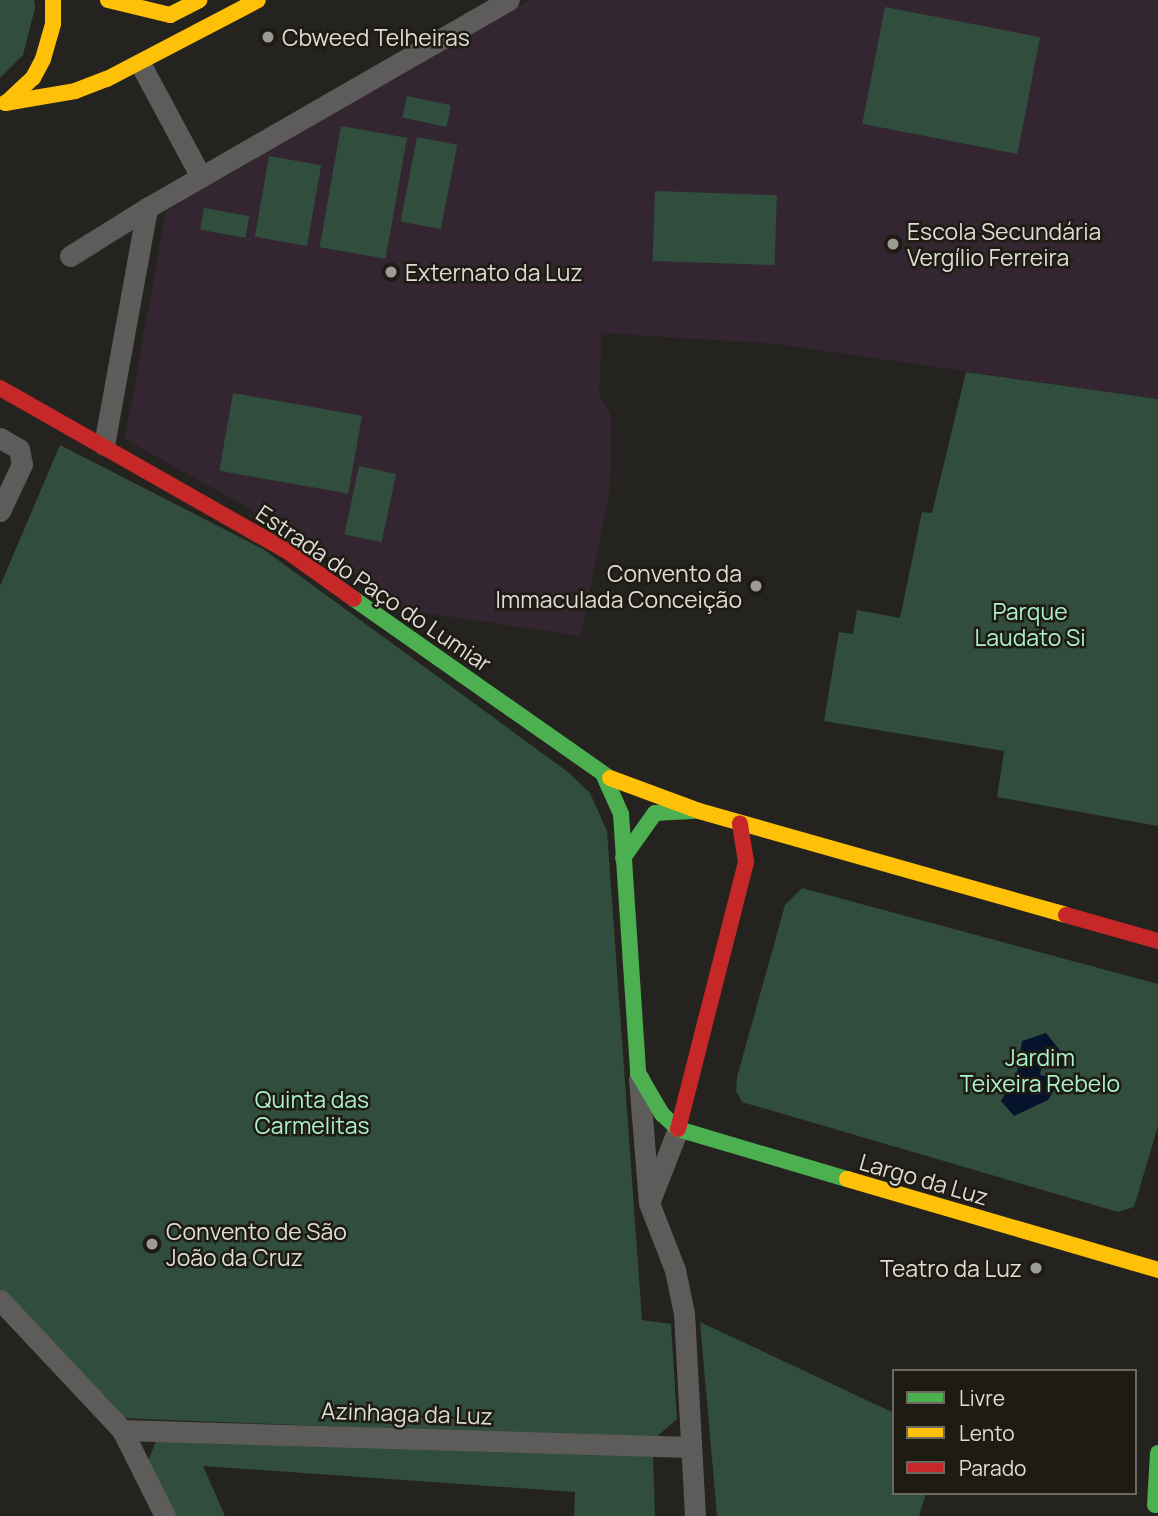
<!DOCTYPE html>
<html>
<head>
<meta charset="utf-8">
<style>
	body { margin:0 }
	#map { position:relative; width:1158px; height:1516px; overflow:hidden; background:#24231f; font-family:Manrope,sans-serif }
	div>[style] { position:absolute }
	.education>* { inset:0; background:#332630 }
	.green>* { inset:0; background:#314d3d; transform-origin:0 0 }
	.water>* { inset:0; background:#05142c }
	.street>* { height:21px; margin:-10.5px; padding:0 10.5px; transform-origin:10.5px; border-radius:10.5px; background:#5e5c5a }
	.fast>* { height:16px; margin:-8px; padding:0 8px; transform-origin:8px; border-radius:8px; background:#4caf50 }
	.slow>* { height:16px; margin:-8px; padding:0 8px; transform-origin:8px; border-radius:8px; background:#ffc107 }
	.jam>* { height:16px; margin:-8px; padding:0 8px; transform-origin:8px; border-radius:8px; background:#c62828 }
	.dots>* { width:19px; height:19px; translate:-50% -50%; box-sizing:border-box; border:4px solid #1e1b13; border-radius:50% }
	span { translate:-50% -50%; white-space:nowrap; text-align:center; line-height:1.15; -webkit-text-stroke:5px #1e1b13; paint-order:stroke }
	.poi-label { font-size:23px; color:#dedcd6 }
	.left { translate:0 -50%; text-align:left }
	.right { translate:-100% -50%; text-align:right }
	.street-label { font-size:23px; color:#dedcd6 }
	.park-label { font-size:23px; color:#abf2cb }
	.legend { position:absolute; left:892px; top:1369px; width:245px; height:126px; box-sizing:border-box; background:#1e1b13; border:2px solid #6b6861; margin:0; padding:9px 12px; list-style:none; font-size:21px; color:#dedcd6 }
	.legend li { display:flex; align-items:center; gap:14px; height:35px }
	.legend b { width:35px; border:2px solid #6b6861 }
</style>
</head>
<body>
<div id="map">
	<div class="education">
		<i style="clip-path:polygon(529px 0,1158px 0,1158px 399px,776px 344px,602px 333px,599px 394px,611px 416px,610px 488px,581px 636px,404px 610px,309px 542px,125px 439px,166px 211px)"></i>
	</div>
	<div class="green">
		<i style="clip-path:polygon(0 0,34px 0,35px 8px,23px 55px,0 78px)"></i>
		<i style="left:885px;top:7px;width:158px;height:119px;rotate:11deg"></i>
		<i style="left:407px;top:96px;width:45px;height:22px;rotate:12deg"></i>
		<i style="left:341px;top:126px;width:67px;height:123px;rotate:10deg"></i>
		<i style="left:417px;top:137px;width:41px;height:86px;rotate:11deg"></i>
		<i style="left:269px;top:156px;width:53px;height:82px;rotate:10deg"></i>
		<i style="left:655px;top:191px;width:122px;height:70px;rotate:2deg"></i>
		<i style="left:204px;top:208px;width:46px;height:22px;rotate:10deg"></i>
		<i style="clip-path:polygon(966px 372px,1158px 399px,1158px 826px,997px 797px,1004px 751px,824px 721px,839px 632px,853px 634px,857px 610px,900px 618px,922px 512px,932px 513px)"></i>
		<i style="left:233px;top:393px;width:131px;height:79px;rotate:10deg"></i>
		<i style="clip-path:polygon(60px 445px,263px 549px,568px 772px,590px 793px,607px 831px,642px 1320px,671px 1324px,677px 1419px,654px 1439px,119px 1418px,0 1289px,0 586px)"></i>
		<i style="left:359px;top:466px;width:38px;height:70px;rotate:12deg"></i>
		<i style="clip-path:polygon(802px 888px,1158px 984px,1158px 1126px,1134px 1207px,1118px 1212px,742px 1102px,736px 1091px,737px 1077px,785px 905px)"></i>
		<i style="clip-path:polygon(700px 1322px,894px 1413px,894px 1493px,926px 1493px,919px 1516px,717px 1516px)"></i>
		<i style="clip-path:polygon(156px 1441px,653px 1456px,655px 1516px,574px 1516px,575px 1492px,203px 1466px,225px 1516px,176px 1516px,148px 1461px)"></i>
	</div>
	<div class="water">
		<i style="clip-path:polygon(1046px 1033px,1062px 1053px,1063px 1069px,1042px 1065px,1040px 1075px,1060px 1080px,1048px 1100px,1014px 1116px,1001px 1101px,1017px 1072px,1022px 1041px)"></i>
	</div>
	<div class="street">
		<i style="left:201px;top:177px;width:355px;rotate:-29.9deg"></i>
		<i style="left:70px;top:256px;width:91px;rotate:-31.9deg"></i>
		<i style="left:0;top:438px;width:22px;rotate:30deg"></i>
		<i style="left:19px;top:449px;width:15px;rotate:79deg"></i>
		<i style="left:22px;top:464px;width:52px;rotate:115.1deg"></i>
		<i style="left:104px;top:445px;width:241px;rotate:-79.7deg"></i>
		<i style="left:147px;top:208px;width:62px;rotate:-29.9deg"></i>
		<i style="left:201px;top:177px;width:127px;rotate:-118.2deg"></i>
		<i style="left:639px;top:1079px;width:124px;rotate:85.4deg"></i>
		<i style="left:649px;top:1203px;width:72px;rotate:68.8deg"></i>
		<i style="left:675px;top:1270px;width:44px;rotate:78.2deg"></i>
		<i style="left:684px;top:1313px;width:203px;rotate:86.9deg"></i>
		<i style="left:649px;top:1203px;width:79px;rotate:-68.6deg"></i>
		<i style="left:0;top:1300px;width:178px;rotate:46.8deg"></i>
		<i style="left:122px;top:1430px;width:96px;rotate:63.4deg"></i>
		<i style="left:122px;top:1430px;width:569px;rotate:1.71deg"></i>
	</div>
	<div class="fast">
		<i style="left:354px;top:599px;width:312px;rotate:35deg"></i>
		<i style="left:604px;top:776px;width:42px;rotate:65.9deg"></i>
		<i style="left:621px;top:814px;width:260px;rotate:86.2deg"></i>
		<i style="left:638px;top:1073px;width:48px;rotate:59.7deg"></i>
		<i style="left:662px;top:1114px;width:22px;rotate:43deg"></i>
		<i style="left:678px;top:1129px;width:176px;rotate:16.5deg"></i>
		<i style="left:623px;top:858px;width:55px;rotate:-54.6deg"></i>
		<i style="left:655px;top:813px;width:37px;rotate:-3deg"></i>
		<i style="left:1155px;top:1505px;width:52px;rotate:-86.7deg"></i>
	</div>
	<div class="slow">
		<i style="left:108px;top:0;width:64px;rotate:13.6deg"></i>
		<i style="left:170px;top:15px;width:33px;rotate:-27deg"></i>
		<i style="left:5px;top:103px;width:71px;rotate:-9.7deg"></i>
		<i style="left:75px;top:91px;width:34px;rotate:-21deg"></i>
		<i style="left:107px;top:79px;width:170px;rotate:-27.6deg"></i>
		<i style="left:6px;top:103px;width:37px;rotate:-43deg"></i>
		<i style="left:33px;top:78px;width:21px;rotate:-62deg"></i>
		<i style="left:43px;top:59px;width:37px;rotate:-74deg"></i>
		<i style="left:53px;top:23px;width:23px;rotate:-90deg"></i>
		<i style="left:610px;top:778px;width:95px;rotate:20.3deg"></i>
		<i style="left:699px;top:811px;width:381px;rotate:15.8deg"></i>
		<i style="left:847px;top:1179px;width:324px;rotate:16.3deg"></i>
	</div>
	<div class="jam">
		<i style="left:0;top:388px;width:330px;rotate:29.6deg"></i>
		<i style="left:287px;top:551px;width:82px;rotate:35.6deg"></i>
		<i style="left:1066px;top:915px;width:96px;rotate:15.8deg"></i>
		<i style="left:678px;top:1129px;width:276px;rotate:-75.7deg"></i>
		<i style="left:746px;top:862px;width:39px;rotate:-99deg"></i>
	</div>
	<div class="dots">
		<i style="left:268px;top:37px;background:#9d9b96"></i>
		<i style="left:893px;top:244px;background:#9d9b96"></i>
		<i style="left:391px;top:272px;background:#9d9b96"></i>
		<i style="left:756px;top:586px;background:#9d9b96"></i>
		<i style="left:152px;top:1244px;background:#9d9b96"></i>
		<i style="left:1036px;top:1268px;background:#9d9b96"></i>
	</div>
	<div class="poi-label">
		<span class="left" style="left:282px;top:37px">Cbweed Telheiras</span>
		<span class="left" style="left:907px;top:244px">Escola Secundária<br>Vergílio Ferreira</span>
		<span class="left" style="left:405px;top:272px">Externato da Luz</span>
		<span class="right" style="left:742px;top:586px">Convento da<br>Immaculada Conceição</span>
		<span class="left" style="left:166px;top:1244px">Convento de São<br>João da Cruz</span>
		<span class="right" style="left:1022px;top:1268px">Teatro da Luz</span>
	</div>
	<div class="street-label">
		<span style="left:374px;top:588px;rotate:34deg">Estrada do Paço do Lumiar</span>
		<span style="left:924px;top:1179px;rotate:16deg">Largo da Luz</span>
		<span style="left:407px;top:1413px;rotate:2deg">Azinhaga da Luz</span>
	</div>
	<div class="park-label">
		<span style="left:1030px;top:624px">Parque<br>Laudato Si</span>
		<span style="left:1040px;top:1070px">Jardim<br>Teixeira Rebelo</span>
		<span style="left:312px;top:1112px">Quinta das<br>Carmelitas</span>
	</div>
	<ul class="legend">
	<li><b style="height:9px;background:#4caf50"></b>Livre</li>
	<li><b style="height:9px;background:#ffc107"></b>Lento</li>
	<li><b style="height:9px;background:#c62828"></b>Parado</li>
	</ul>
</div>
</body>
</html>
